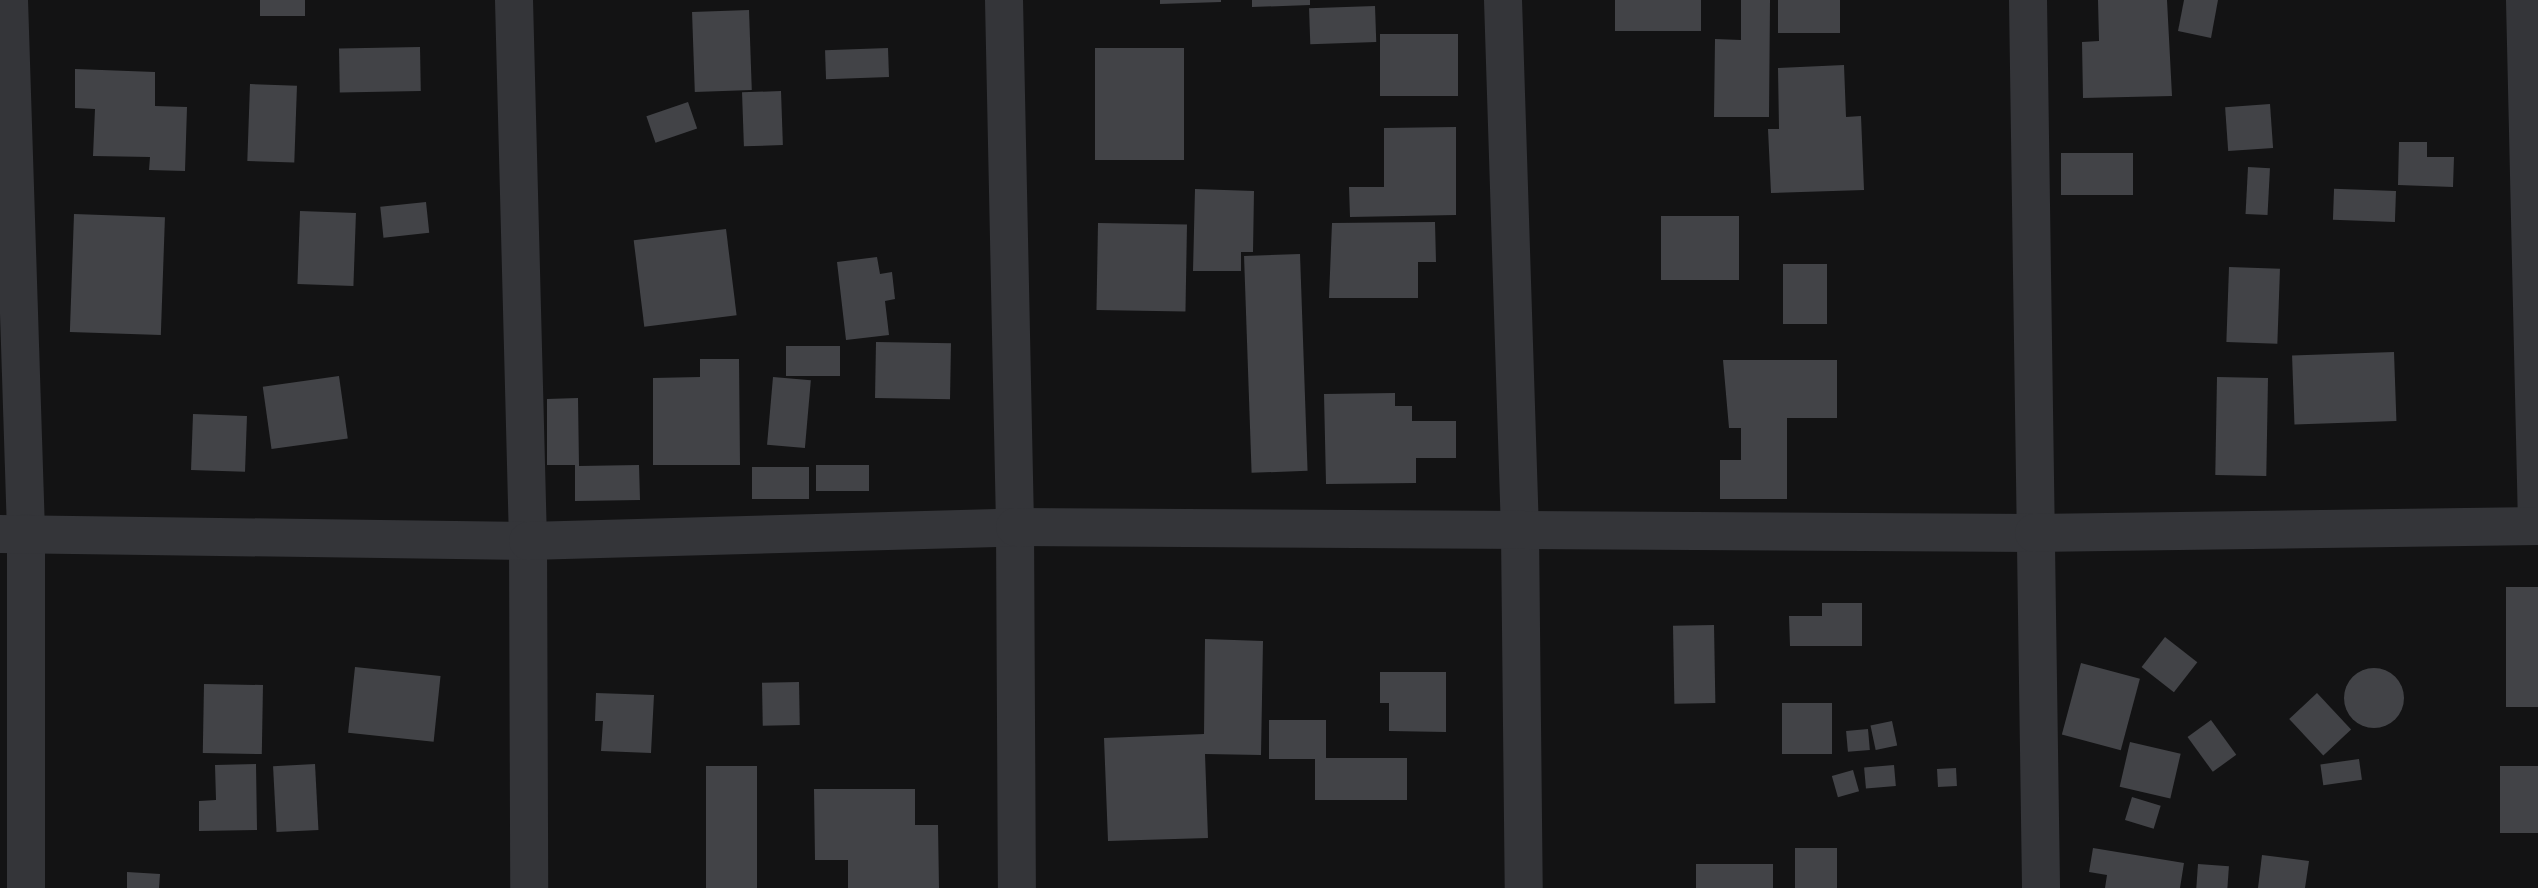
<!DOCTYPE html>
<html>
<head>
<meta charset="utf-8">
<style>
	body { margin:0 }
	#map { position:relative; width:2538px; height:888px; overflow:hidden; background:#131314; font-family:"Work Sans",sans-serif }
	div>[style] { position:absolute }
	.building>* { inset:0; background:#424347; transform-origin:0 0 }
	.round { border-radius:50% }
	.minor>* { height:38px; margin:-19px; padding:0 19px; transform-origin:19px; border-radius:19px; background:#343539 }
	span { translate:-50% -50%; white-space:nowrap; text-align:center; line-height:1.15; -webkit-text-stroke:7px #0e0e0f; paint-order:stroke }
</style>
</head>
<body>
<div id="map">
	<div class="building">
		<i style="left:260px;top:0;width:45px;height:16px"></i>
		<i style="clip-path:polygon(1160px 0,1221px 0,1221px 2px,1160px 4px)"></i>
		<i style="clip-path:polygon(1252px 0,1310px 0,1310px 5px,1252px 7px)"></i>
		<i style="left:1615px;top:0;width:86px;height:31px"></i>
		<i style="clip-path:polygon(1741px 0,1770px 0,1769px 117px,1714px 117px,1715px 39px,1741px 40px)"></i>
		<i style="left:1778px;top:0;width:62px;height:33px"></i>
		<i style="clip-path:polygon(2098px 0,2167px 0,2172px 96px,2083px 98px,2082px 42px,2099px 41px)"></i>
		<i style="clip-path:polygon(2184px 0,2218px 0,2211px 38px,2178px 31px)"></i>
		<i style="left:1375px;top:6px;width:36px;height:66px;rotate:88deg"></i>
		<i style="left:749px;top:10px;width:80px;height:57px;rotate:88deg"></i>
		<i style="left:1380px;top:34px;width:78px;height:62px"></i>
		<i style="left:420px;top:47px;width:44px;height:81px;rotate:89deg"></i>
		<i style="left:888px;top:48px;width:29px;height:63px;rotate:88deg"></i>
		<i style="left:1095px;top:48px;width:89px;height:112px"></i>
		<i style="clip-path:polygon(1844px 65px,1846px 117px,1861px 116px,1864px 190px,1771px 193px,1768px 129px,1779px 129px,1778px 68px)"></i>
		<i style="clip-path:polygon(75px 69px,155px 72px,155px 106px,187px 107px,185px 171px,149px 170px,150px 157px,93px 156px,95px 109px,75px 108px)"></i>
		<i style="left:250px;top:84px;width:47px;height:77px;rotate:2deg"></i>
		<i style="left:781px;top:91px;width:54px;height:39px;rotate:88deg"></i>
		<i style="left:688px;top:102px;width:28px;height:44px;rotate:71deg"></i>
		<i style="left:2270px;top:104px;width:44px;height:45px;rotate:86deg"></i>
		<i style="clip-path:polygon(1456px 127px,1456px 215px,1350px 217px,1349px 187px,1384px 187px,1384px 128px)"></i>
		<i style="clip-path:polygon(2399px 142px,2427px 142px,2427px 157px,2454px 157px,2453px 187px,2398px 185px)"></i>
		<i style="left:2133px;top:153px;width:42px;height:72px;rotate:90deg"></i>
		<i style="left:2248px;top:167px;width:22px;height:47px;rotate:3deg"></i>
		<i style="clip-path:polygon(1195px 189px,1254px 191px,1253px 252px,1241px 252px,1241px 271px,1193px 271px)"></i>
		<i style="left:2396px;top:191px;width:31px;height:62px;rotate:92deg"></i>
		<i style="left:426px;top:202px;width:31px;height:46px;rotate:84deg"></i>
		<i style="left:300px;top:211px;width:56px;height:73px;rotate:2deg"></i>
		<i style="left:74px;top:214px;width:91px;height:118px;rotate:2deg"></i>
		<i style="left:1661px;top:216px;width:78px;height:64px"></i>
		<i style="clip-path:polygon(1435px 222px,1436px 262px,1418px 262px,1418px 298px,1329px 298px,1332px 223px)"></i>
		<i style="left:1098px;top:223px;width:89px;height:87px;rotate:1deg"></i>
		<i style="left:726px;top:229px;width:87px;height:93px;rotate:83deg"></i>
		<i style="left:1300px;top:254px;width:217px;height:56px;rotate:88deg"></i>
		<i style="clip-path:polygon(877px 257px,880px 274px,892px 272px,895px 299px,885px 301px,889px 335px,846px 340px,837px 262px)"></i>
		<i style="left:1783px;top:264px;width:44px;height:60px"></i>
		<i style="left:2229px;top:267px;width:51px;height:75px;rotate:2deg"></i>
		<i style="left:876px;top:342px;width:75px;height:56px;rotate:1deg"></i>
		<i style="left:786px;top:346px;width:54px;height:30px"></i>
		<i style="left:2394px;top:352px;width:69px;height:102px;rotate:88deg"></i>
		<i style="clip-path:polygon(700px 359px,739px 359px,740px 465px,653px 465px,653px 378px,700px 377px)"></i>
		<i style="clip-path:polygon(1723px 360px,1837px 360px,1837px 418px,1787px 418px,1787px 499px,1720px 499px,1720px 460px,1741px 460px,1741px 428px,1729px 428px)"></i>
		<i style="left:339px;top:376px;width:63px;height:77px;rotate:82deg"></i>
		<i style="left:773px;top:377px;width:38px;height:68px;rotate:5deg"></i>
		<i style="left:2217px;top:377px;width:51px;height:98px;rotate:1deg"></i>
		<i style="clip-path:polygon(1395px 393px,1395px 406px,1412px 406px,1412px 421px,1456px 421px,1456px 458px,1416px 458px,1416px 483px,1326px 484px,1324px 394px)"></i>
		<i style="clip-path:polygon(578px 398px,579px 466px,639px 465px,640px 500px,575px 501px,575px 465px,547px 465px,547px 399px)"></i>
		<i style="left:193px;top:414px;width:54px;height:56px;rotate:2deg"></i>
		<i style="left:816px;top:465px;width:53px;height:26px"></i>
		<i style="left:752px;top:467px;width:57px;height:32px"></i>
		<i style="left:2506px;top:587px;width:32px;height:120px"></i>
		<i style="clip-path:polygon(1822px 603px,1862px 603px,1862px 646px,1790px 646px,1789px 616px,1822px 616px)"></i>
		<i style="left:1714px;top:625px;width:78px;height:41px;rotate:89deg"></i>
		<i style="left:2165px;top:637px;width:41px;height:38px;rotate:38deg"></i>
		<i style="clip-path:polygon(1205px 639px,1263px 641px,1261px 755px,1205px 754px,1208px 838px,1108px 841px,1104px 738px,1204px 734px)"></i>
		<i style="left:2081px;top:663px;width:61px;height:74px;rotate:15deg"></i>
		<i style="left:355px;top:667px;width:86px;height:66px;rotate:6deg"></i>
		<i class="round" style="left:2344px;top:668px;width:60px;height:60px"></i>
		<i style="clip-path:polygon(1380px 672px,1446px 672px,1446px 732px,1389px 731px,1389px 703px,1380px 703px)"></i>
		<i style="left:799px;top:682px;width:43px;height:37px;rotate:89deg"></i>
		<i style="left:204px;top:684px;width:59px;height:69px;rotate:1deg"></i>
		<i style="clip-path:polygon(596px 693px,654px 695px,651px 753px,601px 751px,603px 721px,595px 721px)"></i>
		<i style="left:2317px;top:693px;width:50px;height:38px;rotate:47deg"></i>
		<i style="left:1782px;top:703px;width:50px;height:51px"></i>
		<i style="left:1269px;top:720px;width:57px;height:39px"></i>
		<i style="left:2211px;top:720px;width:43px;height:29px;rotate:54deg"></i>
		<i style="left:1892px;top:721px;width:25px;height:22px;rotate:78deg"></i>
		<i style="left:1868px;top:729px;width:21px;height:22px;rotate:85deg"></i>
		<i style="left:2130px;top:742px;width:52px;height:46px;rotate:13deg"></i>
		<i style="left:1407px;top:758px;width:42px;height:92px;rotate:90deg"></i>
		<i style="left:2359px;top:759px;width:21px;height:39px;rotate:82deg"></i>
		<i style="clip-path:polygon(256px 764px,257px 830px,199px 831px,199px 801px,216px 800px,215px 765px)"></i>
		<i style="left:315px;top:764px;width:66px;height:42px;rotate:87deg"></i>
		<i style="left:1894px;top:765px;width:21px;height:30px;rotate:85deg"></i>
		<i style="left:706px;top:766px;width:51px;height:122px"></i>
		<i style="left:2538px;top:766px;width:67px;height:38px;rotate:90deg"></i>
		<i style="left:1956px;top:768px;width:18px;height:19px;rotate:87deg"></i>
		<i style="left:1853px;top:770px;width:22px;height:22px;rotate:74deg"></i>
		<i style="clip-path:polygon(814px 789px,915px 789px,915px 825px,938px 825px,939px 888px,848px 888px,848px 860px,815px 860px)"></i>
		<i style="left:2132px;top:797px;width:30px;height:24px;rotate:17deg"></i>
		<i style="left:1795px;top:848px;width:42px;height:40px"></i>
		<i style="clip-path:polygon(2093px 848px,2184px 863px,2180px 888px,2105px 888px,2107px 875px,2089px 872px)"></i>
		<i style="clip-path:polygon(2262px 855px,2309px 861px,2305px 888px,2258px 888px)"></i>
		<i style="left:1773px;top:864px;width:24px;height:77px;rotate:90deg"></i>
		<i style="left:2198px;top:864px;width:31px;height:24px;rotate:4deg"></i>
		<i style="clip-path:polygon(127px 872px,160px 874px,159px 888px,127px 888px)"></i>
	</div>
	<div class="minor">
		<i style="left:9px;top:0;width:533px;rotate:88.17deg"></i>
		<i style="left:26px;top:533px;width:355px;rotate:90deg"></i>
		<i style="left:514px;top:0;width:541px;rotate:88.52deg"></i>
		<i style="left:528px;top:541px;width:347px;rotate:89.8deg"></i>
		<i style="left:1004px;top:0;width:527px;rotate:88.8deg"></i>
		<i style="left:1015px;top:527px;width:361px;rotate:89.7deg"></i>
		<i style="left:1503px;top:0;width:533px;rotate:88.17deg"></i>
		<i style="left:1520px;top:533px;width:355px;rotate:89.4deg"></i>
		<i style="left:2028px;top:0;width:888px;rotate:89.16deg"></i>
		<i style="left:2525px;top:0;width:526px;rotate:88.69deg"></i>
		<i style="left:0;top:534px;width:528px;rotate:0.76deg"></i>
		<i style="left:528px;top:541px;width:487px;rotate:-1.6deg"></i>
		<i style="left:1015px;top:527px;width:1019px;rotate:0.34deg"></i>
		<i style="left:2034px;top:533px;width:504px;rotate:-0.8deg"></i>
	</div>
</div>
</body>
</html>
